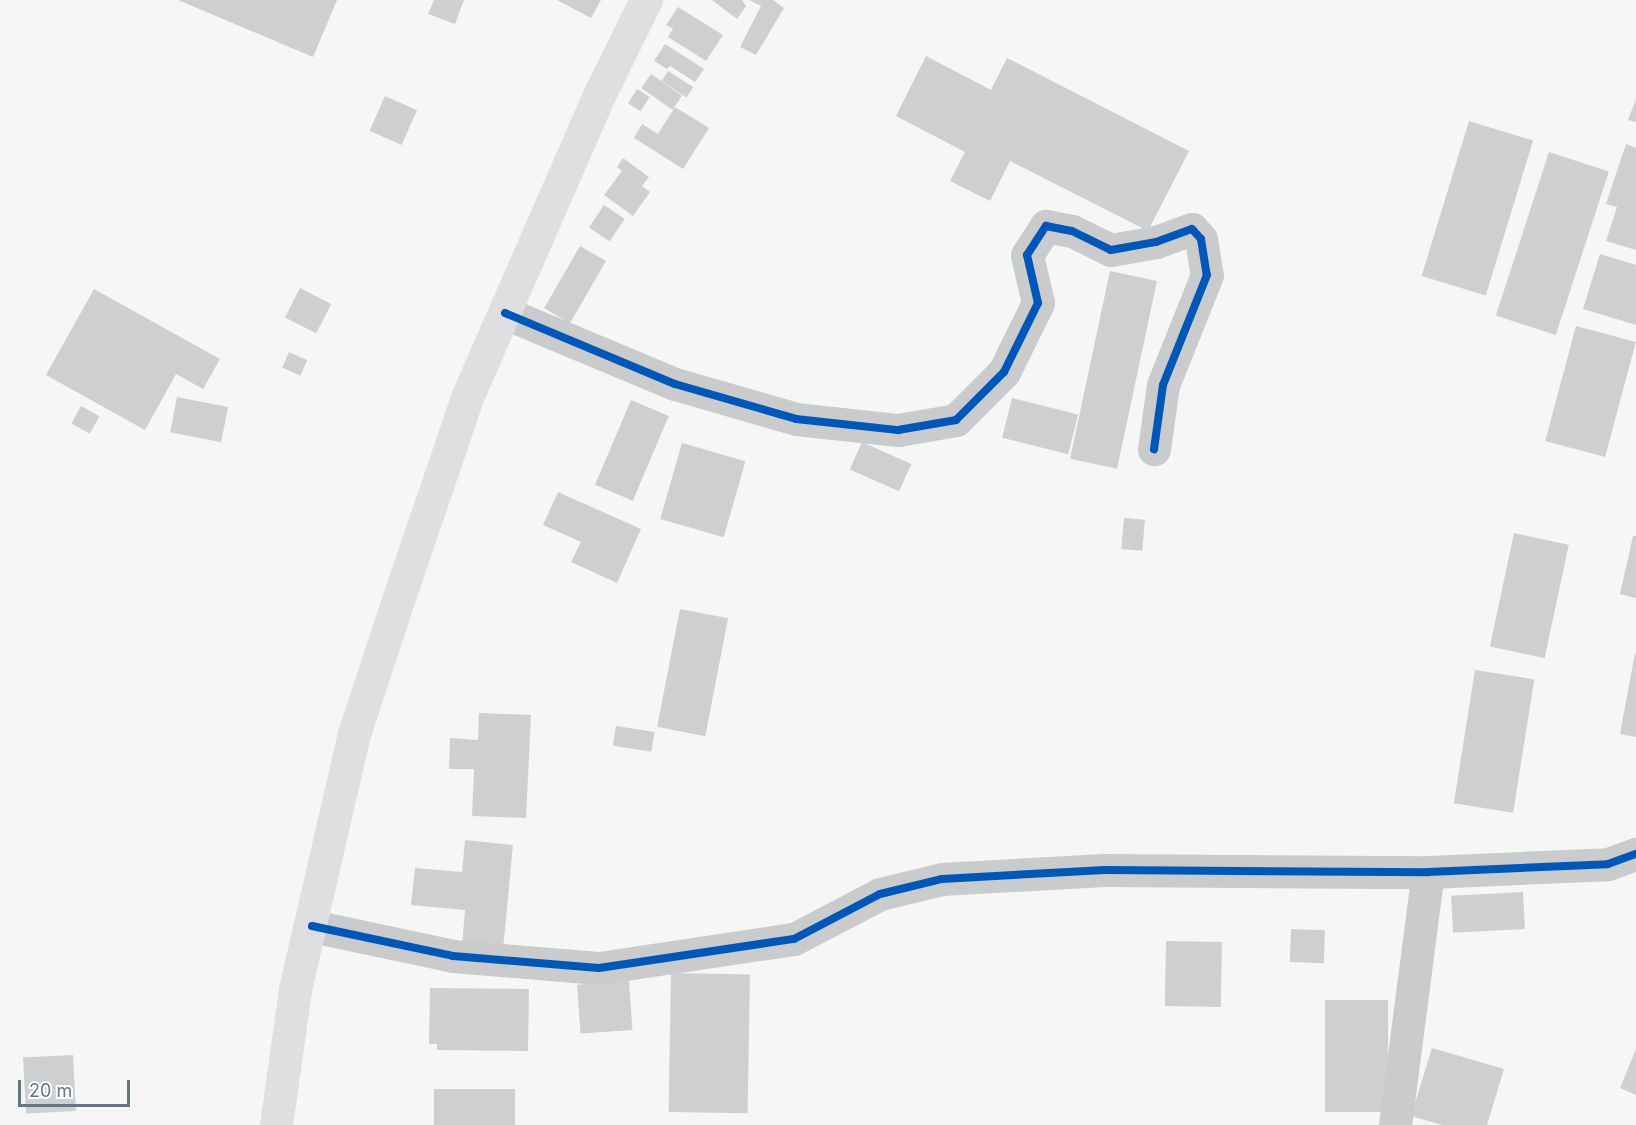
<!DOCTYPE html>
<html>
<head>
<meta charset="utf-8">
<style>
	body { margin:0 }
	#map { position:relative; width:1636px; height:1125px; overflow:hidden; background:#f6f6f5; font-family:Inter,sans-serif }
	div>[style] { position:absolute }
	.building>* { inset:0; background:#cecfd0; transform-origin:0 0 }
	.minor>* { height:33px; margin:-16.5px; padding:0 16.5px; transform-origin:16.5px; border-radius:16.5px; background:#cacbcc }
	.secondary>* { height:33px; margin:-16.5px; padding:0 16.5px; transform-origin:16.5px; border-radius:16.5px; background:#dedfe0 }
	.cycleway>* { height:8px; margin:-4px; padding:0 4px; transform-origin:4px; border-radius:4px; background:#0057b8 }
	span { translate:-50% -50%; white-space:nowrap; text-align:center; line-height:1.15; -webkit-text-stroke:6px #fff; paint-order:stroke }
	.scale { position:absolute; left:18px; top:1080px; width:112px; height:27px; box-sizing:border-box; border:3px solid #677583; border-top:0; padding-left:8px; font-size:18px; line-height:21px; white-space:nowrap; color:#677583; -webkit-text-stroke:4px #fff; paint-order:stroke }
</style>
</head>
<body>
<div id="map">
	<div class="building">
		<i style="clip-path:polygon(178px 0,337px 0,313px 57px)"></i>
		<i style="clip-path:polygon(434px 0,464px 0,455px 24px,428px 14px)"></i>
		<i style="clip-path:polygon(557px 0,601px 0,591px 18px)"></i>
		<i style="clip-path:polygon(712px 0,742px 0,746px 6px,737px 19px)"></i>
		<i style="clip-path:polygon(749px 0,773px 0,784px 8px,756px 55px,740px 47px,761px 6px)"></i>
		<i style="clip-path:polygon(678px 7px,723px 35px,706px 61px,668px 37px,673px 29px,666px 25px)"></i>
		<i style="clip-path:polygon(665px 44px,704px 69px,695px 82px,670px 66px,667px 69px,654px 61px)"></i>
		<i style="clip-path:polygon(926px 56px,991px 90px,1007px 58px,1189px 151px,1148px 231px,1010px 161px,990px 201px,950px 181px,965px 152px,896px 116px)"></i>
		<i style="left:668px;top:71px;width:30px;height:12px;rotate:33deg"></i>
		<i style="left:651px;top:74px;width:38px;height:17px;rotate:35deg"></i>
		<i style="left:637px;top:89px;width:15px;height:17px;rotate:32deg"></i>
		<i style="left:385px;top:96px;width:35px;height:38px;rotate:24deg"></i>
		<i style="clip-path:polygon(1636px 99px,1636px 122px,1628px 120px)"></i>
		<i style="clip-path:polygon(675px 107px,709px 128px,683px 169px,634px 138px,642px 124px,658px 134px)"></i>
		<i style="left:1469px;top:121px;width:67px;height:162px;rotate:17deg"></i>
		<i style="clip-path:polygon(1626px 144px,1636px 148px,1636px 250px,1606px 241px,1617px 207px,1606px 204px)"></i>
		<i style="left:1549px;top:152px;width:63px;height:172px;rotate:18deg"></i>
		<i style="clip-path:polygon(623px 158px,649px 177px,642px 186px,650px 192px,633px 216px,604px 195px,622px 171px,617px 167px)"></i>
		<i style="left:604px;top:205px;width:25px;height:27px;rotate:34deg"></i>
		<i style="left:580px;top:246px;width:30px;height:72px;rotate:30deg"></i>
		<i style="clip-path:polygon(1600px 254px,1636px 265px,1636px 325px,1583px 309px)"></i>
		<i style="left:1110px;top:271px;width:48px;height:192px;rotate:12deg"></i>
		<i style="left:300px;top:288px;width:35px;height:33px;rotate:27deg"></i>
		<i style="clip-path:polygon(94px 289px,220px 359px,203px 389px,176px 374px,145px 430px,46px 375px)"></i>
		<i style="left:1576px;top:326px;width:62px;height:119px;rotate:15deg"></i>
		<i style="left:289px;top:352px;width:20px;height:17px;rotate:24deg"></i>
		<i style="left:177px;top:397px;width:52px;height:36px;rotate:11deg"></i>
		<i style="left:1012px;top:398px;width:68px;height:41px;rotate:14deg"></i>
		<i style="left:631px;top:400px;width:41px;height:92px;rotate:23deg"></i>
		<i style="left:81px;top:406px;width:21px;height:20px;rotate:29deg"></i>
		<i style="left:862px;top:442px;width:54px;height:30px;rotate:24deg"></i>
		<i style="left:682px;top:443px;width:66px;height:79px;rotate:16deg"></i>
		<i style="clip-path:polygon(558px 492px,641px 529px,617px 583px,571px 562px,581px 542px,543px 525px)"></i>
		<i style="left:1124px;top:518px;width:21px;height:31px;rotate:5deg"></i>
		<i style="left:1514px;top:533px;width:56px;height:116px;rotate:12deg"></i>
		<i style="clip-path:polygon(1633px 536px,1636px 536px,1636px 598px,1620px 594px)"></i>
		<i style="left:680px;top:609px;width:49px;height:120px;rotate:11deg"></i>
		<i style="clip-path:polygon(1635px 653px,1636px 653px,1636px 737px,1620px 734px)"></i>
		<i style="left:1475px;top:670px;width:60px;height:135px;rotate:9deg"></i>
		<i style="clip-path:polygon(479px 713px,531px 715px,526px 818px,472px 816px,474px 769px,449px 769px,450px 738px,478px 740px)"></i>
		<i style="left:616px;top:726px;width:39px;height:20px;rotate:9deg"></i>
		<i style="clip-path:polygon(465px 840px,513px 845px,503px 950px,462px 946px,465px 910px,411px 905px,415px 868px,462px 872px)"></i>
		<i style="left:1523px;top:892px;width:37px;height:72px;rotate:87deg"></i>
		<i style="left:1291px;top:929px;width:34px;height:33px;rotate:2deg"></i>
		<i style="left:1166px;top:941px;width:56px;height:65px;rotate:1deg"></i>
		<i style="left:671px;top:973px;width:79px;height:139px;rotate:1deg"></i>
		<i style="left:629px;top:981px;width:49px;height:52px;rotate:86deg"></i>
		<i style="clip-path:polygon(430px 988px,529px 989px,528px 1051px,437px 1050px,437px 1044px,429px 1044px)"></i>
		<i style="left:1325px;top:1000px;width:63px;height:112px"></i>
		<i style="clip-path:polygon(1432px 1048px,1504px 1069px,1487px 1125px,1442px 1125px,1411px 1116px)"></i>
		<i style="clip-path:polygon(1636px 1049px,1636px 1095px,1620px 1088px)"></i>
		<i style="left:73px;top:1055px;width:56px;height:50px;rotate:87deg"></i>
		<i style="left:434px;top:1089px;width:81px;height:36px"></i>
	</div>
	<div class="minor">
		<i style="left:505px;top:313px;width:184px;rotate:22.7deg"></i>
		<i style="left:675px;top:384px;width:126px;rotate:16.1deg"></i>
		<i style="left:796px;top:419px;width:103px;rotate:6.2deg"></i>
		<i style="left:898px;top:430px;width:59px;rotate:-9.8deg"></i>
		<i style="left:956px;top:420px;width:68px;rotate:-45deg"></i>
		<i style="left:1004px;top:372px;width:77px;rotate:-63.8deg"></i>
		<i style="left:1038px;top:303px;width:49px;rotate:-102.9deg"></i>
		<i style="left:1027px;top:255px;width:35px;rotate:-57deg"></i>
		<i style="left:1046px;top:226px;width:26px;rotate:11deg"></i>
		<i style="left:1072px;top:231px;width:43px;rotate:26deg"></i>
		<i style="left:1111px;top:250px;width:46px;rotate:-10.1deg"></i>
		<i style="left:1156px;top:242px;width:38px;rotate:-20deg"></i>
		<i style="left:1192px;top:229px;width:13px;rotate:48deg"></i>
		<i style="left:1201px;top:239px;width:36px;rotate:81deg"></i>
		<i style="left:1207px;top:275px;width:118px;rotate:111.8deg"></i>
		<i style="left:1163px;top:385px;width:65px;rotate:98deg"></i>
		<i style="left:312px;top:926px;width:144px;rotate:12deg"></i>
		<i style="left:453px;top:956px;width:146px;rotate:4.7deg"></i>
		<i style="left:599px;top:968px;width:197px;rotate:-8.5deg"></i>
		<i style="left:794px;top:939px;width:97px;rotate:-27.6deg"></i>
		<i style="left:880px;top:894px;width:64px;rotate:-13.6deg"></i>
		<i style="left:942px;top:879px;width:163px;rotate:-3.2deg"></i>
		<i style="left:1105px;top:870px;width:323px;rotate:0.4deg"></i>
		<i style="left:1428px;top:872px;width:180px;rotate:-2.5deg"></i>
		<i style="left:1608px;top:864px;width:30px;rotate:-20deg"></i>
		<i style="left:1395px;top:1125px;width:255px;rotate:-82.6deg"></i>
	</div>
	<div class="secondary">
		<i style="left:276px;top:1125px;width:137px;rotate:-82deg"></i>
		<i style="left:295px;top:989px;width:262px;rotate:-77deg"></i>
		<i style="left:354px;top:734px;width:128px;rotate:-71.8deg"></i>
		<i style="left:394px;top:612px;width:229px;rotate:-71.2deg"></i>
		<i style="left:468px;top:395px;width:330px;rotate:-66.4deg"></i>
		<i style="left:600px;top:93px;width:104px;rotate:-63.7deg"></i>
	</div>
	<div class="cycleway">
		<i style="left:505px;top:313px;width:184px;rotate:22.7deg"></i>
		<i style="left:675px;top:384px;width:126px;rotate:16.1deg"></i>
		<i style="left:796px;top:419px;width:103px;rotate:6.2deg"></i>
		<i style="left:898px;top:430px;width:59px;rotate:-9.8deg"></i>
		<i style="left:956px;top:420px;width:68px;rotate:-45deg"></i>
		<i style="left:1004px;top:372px;width:77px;rotate:-63.8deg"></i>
		<i style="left:1038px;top:303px;width:49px;rotate:-102.9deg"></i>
		<i style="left:1027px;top:255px;width:35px;rotate:-57deg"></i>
		<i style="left:1046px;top:226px;width:26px;rotate:11deg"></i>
		<i style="left:1072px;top:231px;width:43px;rotate:26deg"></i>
		<i style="left:1111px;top:250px;width:46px;rotate:-10.1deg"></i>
		<i style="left:1156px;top:242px;width:38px;rotate:-20deg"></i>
		<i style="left:1192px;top:229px;width:13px;rotate:48deg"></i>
		<i style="left:1201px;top:239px;width:36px;rotate:81deg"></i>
		<i style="left:1207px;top:275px;width:118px;rotate:111.8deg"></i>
		<i style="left:1163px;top:385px;width:65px;rotate:98deg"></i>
		<i style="left:312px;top:926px;width:144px;rotate:12deg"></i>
		<i style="left:453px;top:956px;width:146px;rotate:4.7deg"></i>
		<i style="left:599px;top:968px;width:197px;rotate:-8.5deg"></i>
		<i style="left:794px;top:939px;width:97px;rotate:-27.6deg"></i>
		<i style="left:880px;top:894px;width:64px;rotate:-13.6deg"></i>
		<i style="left:942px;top:879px;width:163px;rotate:-3.2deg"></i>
		<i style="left:1105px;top:870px;width:323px;rotate:0.4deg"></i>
		<i style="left:1428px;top:872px;width:180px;rotate:-2.5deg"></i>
		<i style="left:1608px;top:864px;width:30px;rotate:-20deg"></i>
	</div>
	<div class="scale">20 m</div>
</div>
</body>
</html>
